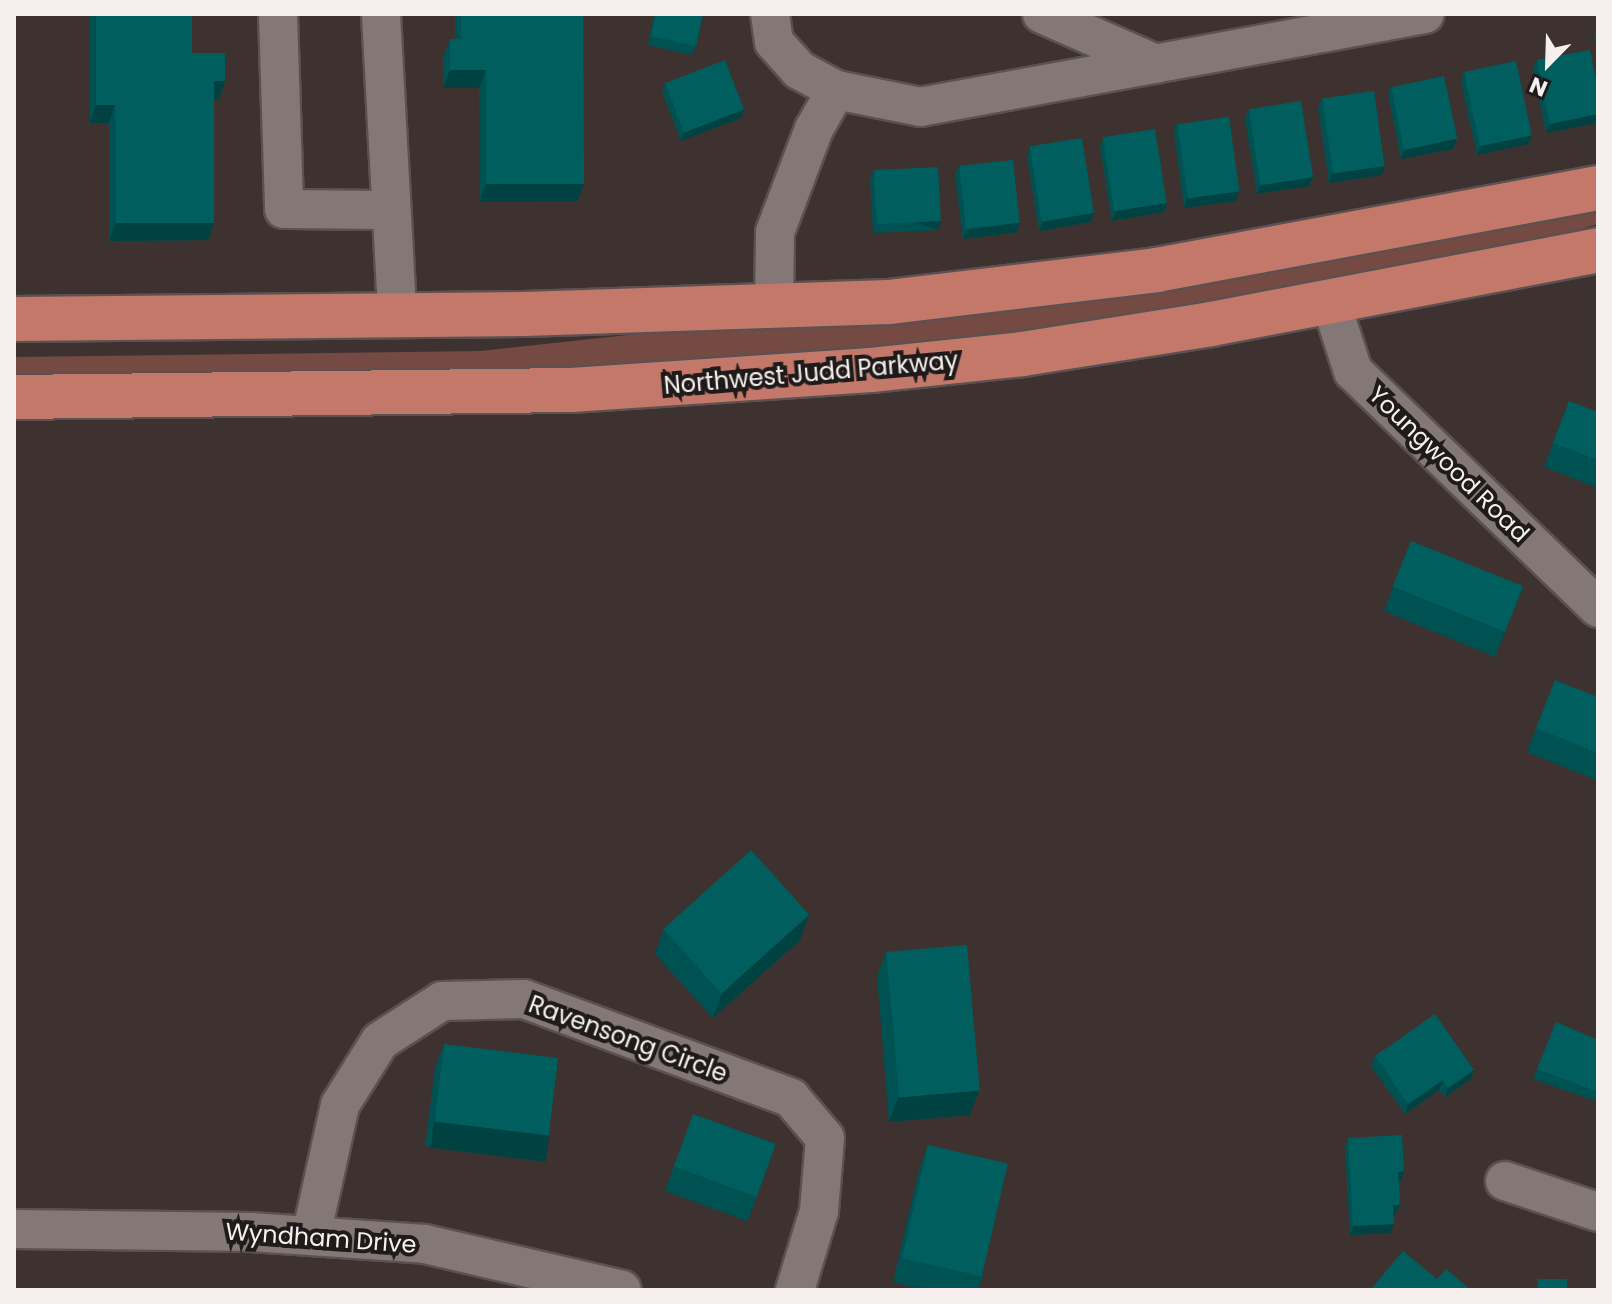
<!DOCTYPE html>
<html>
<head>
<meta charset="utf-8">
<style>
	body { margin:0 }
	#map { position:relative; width:1612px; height:1304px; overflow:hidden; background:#3d3230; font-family:Poppins,sans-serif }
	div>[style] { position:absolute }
	.green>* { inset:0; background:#754a42 }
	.roads { filter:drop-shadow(2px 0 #5a5150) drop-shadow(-2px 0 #5a5150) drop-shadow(0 2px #5a5150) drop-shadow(0 -2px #5a5150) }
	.minor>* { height:38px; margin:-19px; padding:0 19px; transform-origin:19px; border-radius:19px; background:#847876 }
	.highway>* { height:44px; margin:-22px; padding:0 22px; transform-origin:22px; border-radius:22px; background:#c3786a }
	.wall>* { inset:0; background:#005151; transform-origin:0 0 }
	.shaded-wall>* { inset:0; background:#004242; transform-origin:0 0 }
	.building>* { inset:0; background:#005e5e; transform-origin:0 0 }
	span { translate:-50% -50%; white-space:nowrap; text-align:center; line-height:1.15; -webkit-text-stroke:8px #201b1b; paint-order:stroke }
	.street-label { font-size:24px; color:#f6efee }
	.frame { position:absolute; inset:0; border:16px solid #f6efee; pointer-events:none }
	.north { position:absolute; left:1508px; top:24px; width:80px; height:80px; -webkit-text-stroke:6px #201b1b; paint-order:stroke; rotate:203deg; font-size:22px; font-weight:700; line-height:32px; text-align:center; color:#f6efee }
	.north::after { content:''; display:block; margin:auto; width:28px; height:36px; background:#f6efee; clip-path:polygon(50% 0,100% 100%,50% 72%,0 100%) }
</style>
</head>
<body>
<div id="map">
	<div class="green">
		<i style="clip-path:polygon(1598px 207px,1598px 224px,1532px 243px,1145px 316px,910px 347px,557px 370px,14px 377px,14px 357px,481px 351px,637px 334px,930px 321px,1229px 277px)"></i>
	</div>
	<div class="roads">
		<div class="minor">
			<i style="left:278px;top:14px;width:195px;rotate:88.2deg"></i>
			<i style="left:284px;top:209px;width:103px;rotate:0.6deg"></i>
			<i style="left:381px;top:14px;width:300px;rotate:86.9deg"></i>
			<i style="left:770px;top:14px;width:28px;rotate:82deg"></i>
			<i style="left:774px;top:42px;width:38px;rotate:48deg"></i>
			<i style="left:799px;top:70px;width:42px;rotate:28.4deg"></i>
			<i style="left:1042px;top:14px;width:124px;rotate:23.7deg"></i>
			<i style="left:1330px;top:300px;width:75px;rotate:72.1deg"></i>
			<i style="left:1353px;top:371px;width:341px;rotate:44deg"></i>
			<i style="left:774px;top:307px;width:75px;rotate:-89.2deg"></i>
			<i style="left:775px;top:232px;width:110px;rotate:-69.3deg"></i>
			<i style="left:814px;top:129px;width:45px;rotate:-60.6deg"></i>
			<i style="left:836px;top:90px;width:86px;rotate:11.4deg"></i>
			<i style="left:920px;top:107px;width:513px;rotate:-10.43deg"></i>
			<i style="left:1505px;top:1181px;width:98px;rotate:18.4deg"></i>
			<i style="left:14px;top:1229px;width:237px;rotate:0.7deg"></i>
			<i style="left:251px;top:1232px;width:174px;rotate:3.9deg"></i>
			<i style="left:425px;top:1244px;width:202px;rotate:13.1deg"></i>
			<i style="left:311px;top:1236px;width:134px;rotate:-77.5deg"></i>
			<i style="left:340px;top:1105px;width:75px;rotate:-58deg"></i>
			<i style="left:380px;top:1041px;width:74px;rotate:-32.8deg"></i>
			<i style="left:442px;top:1001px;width:82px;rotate:-1.4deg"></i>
			<i style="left:524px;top:999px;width:285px;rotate:20.3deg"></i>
			<i style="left:791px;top:1098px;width:52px;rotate:49.6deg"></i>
			<i style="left:825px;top:1138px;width:73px;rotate:94.7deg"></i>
			<i style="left:819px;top:1211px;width:83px;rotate:106.9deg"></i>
		</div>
		<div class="highway">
			<i style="left:14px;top:319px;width:510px;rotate:-0.56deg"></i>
			<i style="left:524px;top:314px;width:365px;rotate:-1.9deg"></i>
			<i style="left:889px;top:302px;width:269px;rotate:-6.8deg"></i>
			<i style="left:1156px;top:270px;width:450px;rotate:-10.5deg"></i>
			<i style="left:14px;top:397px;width:557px;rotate:-0.72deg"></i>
			<i style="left:571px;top:390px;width:301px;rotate:-3.8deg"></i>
			<i style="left:871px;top:370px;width:152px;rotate:-6deg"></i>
			<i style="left:1022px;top:354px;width:191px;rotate:-9deg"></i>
			<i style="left:1211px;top:324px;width:394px;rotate:-10.8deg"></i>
		</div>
	</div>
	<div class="wall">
		<i style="clip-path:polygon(89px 14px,192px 14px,192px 53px,219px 99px,214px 98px,208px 240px,109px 241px,109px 123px,90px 123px)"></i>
		<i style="clip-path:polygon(455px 14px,583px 14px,584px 184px,577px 201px,480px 202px,479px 88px,443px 88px,443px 57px,450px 39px,455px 39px)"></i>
		<i style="clip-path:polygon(654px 14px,703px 14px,696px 46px,692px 55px,648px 45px)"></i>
		<i style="clip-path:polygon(1598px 28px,1598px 43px,1593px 38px)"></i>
		<i style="clip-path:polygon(1590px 50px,1546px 133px,1533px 69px,1537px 60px)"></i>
		<i style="clip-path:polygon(1464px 72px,1532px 135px,1528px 144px,1477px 155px,1461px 82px)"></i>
		<i style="clip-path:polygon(665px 83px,744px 109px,741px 118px,681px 141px,662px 92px)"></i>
		<i style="clip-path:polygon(1391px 86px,1453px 149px,1401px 159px,1388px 95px)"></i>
		<i style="clip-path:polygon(1322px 98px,1382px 175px,1329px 183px,1318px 108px)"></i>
		<i style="clip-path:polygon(1249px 109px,1313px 177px,1309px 186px,1257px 194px,1245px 118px)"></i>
		<i style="clip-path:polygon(1177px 123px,1239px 191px,1236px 201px,1184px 208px,1174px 132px)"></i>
		<i style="clip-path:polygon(1103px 138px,1167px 203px,1164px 212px,1112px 221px,1100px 147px)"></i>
		<i style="clip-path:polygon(1030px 147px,1094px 213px,1091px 222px,1039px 231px,1027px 156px)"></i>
		<i style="clip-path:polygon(959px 166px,1017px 232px,963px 239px,955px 175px)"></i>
		<i style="clip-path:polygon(874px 170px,938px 230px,873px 233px,870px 179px)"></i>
		<i style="clip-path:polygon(1569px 401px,1598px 412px,1598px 488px,1544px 467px)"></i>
		<i style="clip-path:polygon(1393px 587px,1523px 587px,1495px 657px,1384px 611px)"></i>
		<i style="clip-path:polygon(1598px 697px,1598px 781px,1527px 752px,1536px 728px)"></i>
		<i style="clip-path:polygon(664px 929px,800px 940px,713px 1018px,655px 954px)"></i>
		<i style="clip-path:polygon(886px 952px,970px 1115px,889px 1122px,877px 976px)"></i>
		<i style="clip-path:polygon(1556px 1022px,1598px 1040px,1598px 1102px,1533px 1079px)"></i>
		<i style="clip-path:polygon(444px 1044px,540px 1160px,425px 1146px,435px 1068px)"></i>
		<i style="clip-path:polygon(1375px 1056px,1474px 1070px,1471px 1079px,1445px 1097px,1439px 1090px,1405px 1114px,1371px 1066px)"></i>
		<i style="left:693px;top:1114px;width:88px;height:82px;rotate:20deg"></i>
		<i style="clip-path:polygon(1348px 1138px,1401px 1181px,1399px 1181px,1400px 1205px,1396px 1214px,1393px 1214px,1390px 1233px,1350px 1235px,1345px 1148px)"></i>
		<i style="clip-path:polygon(928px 1145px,983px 1276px,978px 1290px,928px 1290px,893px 1282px,919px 1170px)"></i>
	</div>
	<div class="shaded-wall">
		<i style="clip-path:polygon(450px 70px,486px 70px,479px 88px,443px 88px)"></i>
		<i style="clip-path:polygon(214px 81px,225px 81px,219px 99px,207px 98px)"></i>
		<i style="clip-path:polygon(96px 105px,115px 105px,109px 123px,90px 123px)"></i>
		<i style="clip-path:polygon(744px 109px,741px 118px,681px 141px,684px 132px)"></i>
		<i style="clip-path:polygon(1598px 114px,1598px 123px,1546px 133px,1550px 124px)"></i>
		<i style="clip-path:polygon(1532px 135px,1528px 144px,1477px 155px,1481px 146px)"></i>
		<i style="clip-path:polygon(1457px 139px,1453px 149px,1401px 159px,1404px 150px)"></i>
		<i style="clip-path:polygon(1385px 166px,1382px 175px,1329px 183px,1332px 173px)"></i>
		<i style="clip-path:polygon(1313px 177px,1309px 186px,1257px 194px,1261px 185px)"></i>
		<i style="clip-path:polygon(486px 184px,584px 184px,577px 201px,480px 202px)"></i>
		<i style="clip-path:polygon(1239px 191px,1236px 201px,1184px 208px,1187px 198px)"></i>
		<i style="clip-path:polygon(1167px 203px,1164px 212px,1112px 221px,1115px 211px)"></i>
		<i style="clip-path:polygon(1094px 213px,1091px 222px,1039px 231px,1043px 222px)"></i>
		<i style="left:941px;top:221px;width:9px;height:65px;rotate:108deg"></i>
		<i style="clip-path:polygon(116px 223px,214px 223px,208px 240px,109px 241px)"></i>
		<i style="clip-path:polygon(1020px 223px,1017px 232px,963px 239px,966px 230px)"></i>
		<i style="clip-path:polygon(809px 915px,800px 940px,713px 1018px,722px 993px)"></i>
		<i style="clip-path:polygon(1474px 1070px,1471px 1079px,1445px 1097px,1448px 1088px)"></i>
		<i style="clip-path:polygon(1443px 1080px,1439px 1090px,1405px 1114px,1408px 1104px)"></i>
		<i style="clip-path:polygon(979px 1091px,970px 1115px,889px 1122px,898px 1097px)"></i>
		<i style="left:434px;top:1121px;width:116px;height:27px;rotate:7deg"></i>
		<i style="clip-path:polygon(1404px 1171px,1401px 1181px,1395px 1181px,1398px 1172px)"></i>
		<i style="clip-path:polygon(1393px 1205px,1400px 1205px,1396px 1214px,1389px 1215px)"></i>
		<i style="clip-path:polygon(1394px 1224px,1390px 1233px,1350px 1235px,1353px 1226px)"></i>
	</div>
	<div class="building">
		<i style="clip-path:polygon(96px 14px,192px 14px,192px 53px,225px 53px,225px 81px,214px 81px,214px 223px,116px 223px,115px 105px,96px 105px)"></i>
		<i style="clip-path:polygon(461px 14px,583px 14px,584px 184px,486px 184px,486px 70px,450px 70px,450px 39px,461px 39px)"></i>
		<i style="clip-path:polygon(656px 14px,703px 14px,696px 46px,651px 36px)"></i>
		<i style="clip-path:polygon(1590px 50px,1598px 89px,1598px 114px,1550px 124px,1537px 60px)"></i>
		<i style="left:725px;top:60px;width:53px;height:64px;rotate:69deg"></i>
		<i style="left:1516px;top:61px;width:76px;height:53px;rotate:78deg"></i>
		<i style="left:1444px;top:76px;width:64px;height:54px;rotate:78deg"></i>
		<i style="left:1374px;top:91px;width:76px;height:52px;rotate:82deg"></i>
		<i style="left:1301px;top:101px;width:77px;height:53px;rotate:81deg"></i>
		<i style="left:1229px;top:117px;width:75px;height:52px;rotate:82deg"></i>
		<i style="left:1155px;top:129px;width:75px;height:53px;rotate:81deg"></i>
		<i style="left:1082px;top:138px;width:76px;height:53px;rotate:81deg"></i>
		<i style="left:1013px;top:160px;width:63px;height:54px;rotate:84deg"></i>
		<i style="left:938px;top:167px;width:54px;height:64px;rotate:87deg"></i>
		<i style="clip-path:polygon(1569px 401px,1598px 412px,1598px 460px,1553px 443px)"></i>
		<i style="left:1411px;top:541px;width:121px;height:49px;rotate:22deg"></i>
		<i style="clip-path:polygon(1555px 680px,1598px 697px,1598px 753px,1536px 728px)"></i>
		<i style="left:751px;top:850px;width:87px;height:118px;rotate:48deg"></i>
		<i style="left:967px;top:945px;width:146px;height:81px;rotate:85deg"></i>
		<i style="clip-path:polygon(1435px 1014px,1474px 1070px,1448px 1088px,1443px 1080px,1408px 1104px,1375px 1056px)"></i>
		<i style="clip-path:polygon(1556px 1022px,1598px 1040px,1598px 1092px,1537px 1069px)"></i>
		<i style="left:444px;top:1044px;width:115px;height:78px;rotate:7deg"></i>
		<i style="left:693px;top:1114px;width:88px;height:56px;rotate:20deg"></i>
		<i style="clip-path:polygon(1402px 1135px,1404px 1171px,1398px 1172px,1400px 1205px,1393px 1205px,1394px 1224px,1353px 1226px,1348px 1138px)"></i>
		<i style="left:928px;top:1145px;width:82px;height:116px;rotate:13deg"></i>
		<i style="clip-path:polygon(1403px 1251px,1437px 1279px,1446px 1269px,1471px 1290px,1370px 1290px)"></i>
		<i style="clip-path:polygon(1537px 1279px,1567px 1279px,1567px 1290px,1497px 1290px,1538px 1289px)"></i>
	</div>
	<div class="street-label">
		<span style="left:811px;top:373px;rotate:-5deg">Northwest Judd Parkway</span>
		<span style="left:1449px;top:464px;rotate:44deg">Youngwood Road</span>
		<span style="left:628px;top:1039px;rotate:20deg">Ravensong Circle</span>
		<span style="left:321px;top:1238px;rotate:4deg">Wyndham Drive</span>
	</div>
	<div class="frame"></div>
	<div class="north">N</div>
</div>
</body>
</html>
